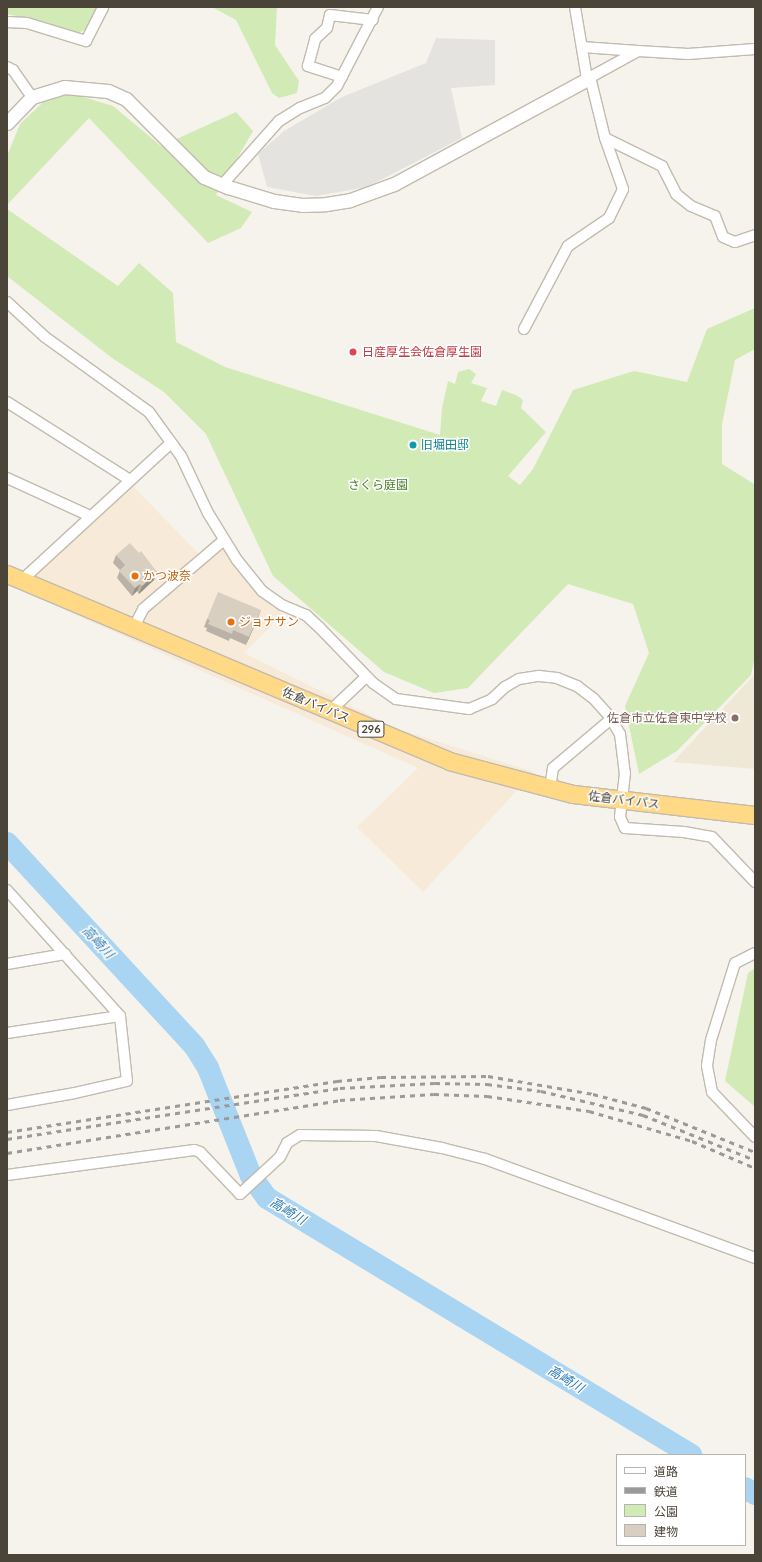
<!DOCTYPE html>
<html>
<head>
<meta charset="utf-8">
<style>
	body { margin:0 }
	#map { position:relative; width:762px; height:1562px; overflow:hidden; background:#f6f3ec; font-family:Lato,"Noto Sans JP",sans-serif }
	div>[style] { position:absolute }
	.commercial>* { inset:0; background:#f7ead8 }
	.education>* { inset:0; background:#efe8d6 }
	.green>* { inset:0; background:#d2eab5 }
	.parking>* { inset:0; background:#e5e3e0 }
	.river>* { height:22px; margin:-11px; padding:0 11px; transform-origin:11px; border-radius:11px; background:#a9d4f2 }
	.roads { filter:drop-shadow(1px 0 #c2bbae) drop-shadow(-1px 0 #c2bbae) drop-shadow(0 1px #c2bbae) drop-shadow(0 -1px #c2bbae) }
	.minor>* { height:10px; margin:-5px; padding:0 5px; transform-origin:5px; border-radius:5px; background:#fff }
	.tertiary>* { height:13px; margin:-6.5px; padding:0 6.5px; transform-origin:6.5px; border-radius:6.5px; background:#fff }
	.trunk>* { height:17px; margin:-8.5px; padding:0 8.5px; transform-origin:8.5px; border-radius:8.5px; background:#ffd985 }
	.rail>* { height:3px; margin-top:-1.5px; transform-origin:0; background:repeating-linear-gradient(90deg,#9a9a9a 0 5px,transparent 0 10px) }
	.wall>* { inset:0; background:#bab2a6 }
	.shaded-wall>* { inset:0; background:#979187 }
	.building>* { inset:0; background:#d8cfc1 }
	.dots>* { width:11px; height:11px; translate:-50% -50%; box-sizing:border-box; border:2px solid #fff; border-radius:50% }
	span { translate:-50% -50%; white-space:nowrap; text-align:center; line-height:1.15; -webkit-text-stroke:3px #fff; paint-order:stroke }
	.shield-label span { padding:1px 3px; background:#fff; border:1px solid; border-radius:3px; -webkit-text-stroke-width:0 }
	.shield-label { font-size:11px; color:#4b4439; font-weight:700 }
	.health-label { font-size:12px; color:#be3a42 }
	.left { translate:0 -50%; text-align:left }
	.culture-label { font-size:12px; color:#0d838f }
	.park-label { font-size:12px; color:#4a7f2a }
	.food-label { font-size:12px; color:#c56008 }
	.street-label { font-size:12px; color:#4b4439 }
	.education-label { font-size:12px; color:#785e54 }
	.right { translate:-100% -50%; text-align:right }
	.water-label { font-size:13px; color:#2e7ab2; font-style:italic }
	.frame { position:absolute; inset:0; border:8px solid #4b4439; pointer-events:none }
	.legend { position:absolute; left:616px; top:1454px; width:130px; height:92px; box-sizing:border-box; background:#fff; border:1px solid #b7b4b0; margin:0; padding:5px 7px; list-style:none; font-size:12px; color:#4b4439 }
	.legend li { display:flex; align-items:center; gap:8px; height:20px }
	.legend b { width:20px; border:1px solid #b7b4b0 }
</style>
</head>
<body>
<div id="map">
	<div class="commercial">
		<i style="clip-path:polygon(130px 483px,199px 554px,214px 539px,282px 615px,244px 653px,398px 729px,534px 772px,423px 892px,357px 827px,418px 768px,7px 584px,7px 567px,31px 578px)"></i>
	</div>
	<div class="education">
		<i style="clip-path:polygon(755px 674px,755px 769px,673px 762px)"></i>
	</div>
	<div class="green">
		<i style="clip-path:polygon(7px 7px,97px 7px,85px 30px,78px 33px,46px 22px,7px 14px)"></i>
		<i style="clip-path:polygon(212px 7px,277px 7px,275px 45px,299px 81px,297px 93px,279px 98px,272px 93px,236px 20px)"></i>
		<i style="clip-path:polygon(57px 89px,113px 106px,161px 146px,236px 112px,253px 131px,216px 195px,252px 212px,241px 228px,208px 243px,89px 118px,7px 205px,7px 156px,20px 124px)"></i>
		<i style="clip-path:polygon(7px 209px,118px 286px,139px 263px,173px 293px,176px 342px,225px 367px,440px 435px,442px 408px,448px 381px,455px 384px,458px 372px,469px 369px,476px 374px,471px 383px,487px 388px,481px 401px,496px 406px,502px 390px,516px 395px,523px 400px,521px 408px,546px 432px,508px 476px,520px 485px,533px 469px,573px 390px,634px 371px,687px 382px,707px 329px,755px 308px,755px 349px,735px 360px,722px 424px,722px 464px,754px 484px,755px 481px,755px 656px,751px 675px,677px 751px,639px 774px,625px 706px,649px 653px,633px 604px,568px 584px,468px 688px,434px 693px,384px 672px,273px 576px,206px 434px,164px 392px,112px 358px,7px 276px)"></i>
		<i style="clip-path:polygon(755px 968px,755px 1107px,725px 1081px,748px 973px)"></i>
	</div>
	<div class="parking">
		<i style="clip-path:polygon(436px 38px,495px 40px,495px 85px,451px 88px,462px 138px,367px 187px,316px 196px,267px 187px,258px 154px,284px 131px,342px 97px,426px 63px)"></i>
	</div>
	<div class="river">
		<i style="left:7px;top:843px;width:277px;rotate:47.3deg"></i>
		<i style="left:195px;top:1047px;width:25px;rotate:58deg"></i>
		<i style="left:208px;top:1068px;width:116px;rotate:68.3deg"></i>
		<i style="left:251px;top:1176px;width:27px;rotate:54deg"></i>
		<i style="left:267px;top:1198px;width:496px;rotate:31.2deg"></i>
		<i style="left:745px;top:1488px;width:12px;rotate:31deg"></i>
	</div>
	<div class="roads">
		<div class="minor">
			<i style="left:575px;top:7px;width:73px;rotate:80.5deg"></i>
			<i style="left:587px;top:79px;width:58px;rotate:-28.8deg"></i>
			<i style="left:638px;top:51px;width:50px;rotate:3.4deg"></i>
			<i style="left:688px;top:54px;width:67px;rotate:-4.3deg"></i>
			<i style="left:7px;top:22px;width:20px;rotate:3deg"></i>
			<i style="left:27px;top:23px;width:62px;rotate:17deg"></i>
			<i style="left:86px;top:41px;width:38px;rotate:-63deg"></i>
			<i style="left:582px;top:47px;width:56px;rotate:4.1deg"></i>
			<i style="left:7px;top:67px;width:7px;rotate:27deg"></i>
			<i style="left:13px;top:70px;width:33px;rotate:55deg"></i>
			<i style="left:342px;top:77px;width:36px;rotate:-162deg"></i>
			<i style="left:308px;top:66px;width:28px;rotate:-75deg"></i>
			<i style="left:315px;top:39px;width:16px;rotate:-43deg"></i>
			<i style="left:327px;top:28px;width:13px;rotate:-77deg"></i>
			<i style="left:330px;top:15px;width:43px;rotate:6.6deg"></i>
			<i style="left:590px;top:77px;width:63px;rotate:76.2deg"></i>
			<i style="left:605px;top:138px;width:64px;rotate:26.2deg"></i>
			<i style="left:662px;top:166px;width:31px;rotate:63deg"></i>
			<i style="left:676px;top:194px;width:19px;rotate:39deg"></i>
			<i style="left:691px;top:206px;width:26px;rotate:23deg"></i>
			<i style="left:715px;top:216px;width:22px;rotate:69deg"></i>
			<i style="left:723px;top:237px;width:13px;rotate:23deg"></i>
			<i style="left:735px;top:242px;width:21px;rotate:-19deg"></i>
			<i style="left:222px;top:185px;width:86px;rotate:-48.3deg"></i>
			<i style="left:279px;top:121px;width:25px;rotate:-32deg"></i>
			<i style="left:300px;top:108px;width:27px;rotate:-22deg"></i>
			<i style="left:325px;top:98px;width:17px;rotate:-45deg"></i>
			<i style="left:337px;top:86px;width:89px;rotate:-62.6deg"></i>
			<i style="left:7px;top:302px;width:52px;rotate:42.6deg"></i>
			<i style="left:45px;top:337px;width:128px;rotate:35.8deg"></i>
			<i style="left:149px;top:412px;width:54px;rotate:54deg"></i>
			<i style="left:181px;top:456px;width:63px;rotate:64.7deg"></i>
			<i style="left:208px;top:513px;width:55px;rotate:58.3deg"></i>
			<i style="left:237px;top:560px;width:40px;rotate:51deg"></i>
			<i style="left:262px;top:591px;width:24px;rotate:35deg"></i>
			<i style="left:282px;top:605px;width:26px;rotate:23deg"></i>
			<i style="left:306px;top:615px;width:18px;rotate:43deg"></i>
			<i style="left:319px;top:627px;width:78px;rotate:46deg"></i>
			<i style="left:373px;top:683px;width:28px;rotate:35deg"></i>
			<i style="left:396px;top:699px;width:74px;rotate:7.8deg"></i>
			<i style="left:469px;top:709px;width:25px;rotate:-23deg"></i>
			<i style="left:492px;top:699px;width:18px;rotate:-43deg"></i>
			<i style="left:505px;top:687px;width:16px;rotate:-30deg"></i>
			<i style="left:519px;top:679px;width:20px;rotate:-9deg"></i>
			<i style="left:539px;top:676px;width:18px;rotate:6deg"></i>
			<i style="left:557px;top:678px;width:22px;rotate:22deg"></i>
			<i style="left:577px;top:686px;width:21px;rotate:37deg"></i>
			<i style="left:594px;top:699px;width:24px;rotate:48deg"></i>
			<i style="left:610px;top:717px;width:20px;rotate:60deg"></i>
			<i style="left:620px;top:734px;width:39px;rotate:83deg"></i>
			<i style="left:625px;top:773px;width:44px;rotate:96.5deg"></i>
			<i style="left:620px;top:817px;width:12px;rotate:66deg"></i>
			<i style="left:625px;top:828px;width:59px;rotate:3.9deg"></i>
			<i style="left:684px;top:832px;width:28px;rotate:10deg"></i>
			<i style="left:712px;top:837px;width:62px;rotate:46.3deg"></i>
			<i style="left:524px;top:329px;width:94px;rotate:-62.1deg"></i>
			<i style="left:568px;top:246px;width:50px;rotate:-34.3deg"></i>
			<i style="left:609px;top:218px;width:32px;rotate:-64deg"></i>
			<i style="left:623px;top:189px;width:54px;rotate:-109.4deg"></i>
			<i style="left:7px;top:402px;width:146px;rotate:32.4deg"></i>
			<i style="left:7px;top:478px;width:91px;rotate:24.6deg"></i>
			<i style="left:22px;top:580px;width:202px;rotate:-42.6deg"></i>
			<i style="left:133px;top:629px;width:22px;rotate:-63deg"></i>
			<i style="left:143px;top:609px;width:106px;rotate:-40.4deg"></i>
			<i style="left:330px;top:711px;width:50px;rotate:-43.4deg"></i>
			<i style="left:550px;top:789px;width:21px;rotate:-82deg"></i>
			<i style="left:553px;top:768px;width:76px;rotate:-40.2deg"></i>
			<i style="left:7px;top:890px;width:169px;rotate:48.1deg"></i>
			<i style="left:120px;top:1016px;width:65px;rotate:83.9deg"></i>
			<i style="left:127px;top:1081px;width:53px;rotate:167deg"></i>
			<i style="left:75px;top:1093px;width:69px;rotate:170deg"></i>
			<i style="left:755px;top:953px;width:22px;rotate:153deg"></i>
			<i style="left:735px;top:963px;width:81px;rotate:107.3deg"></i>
			<i style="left:711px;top:1040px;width:26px;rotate:99deg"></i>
			<i style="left:707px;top:1066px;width:26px;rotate:79deg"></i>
			<i style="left:712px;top:1092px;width:62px;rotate:46.3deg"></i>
			<i style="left:7px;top:964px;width:59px;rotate:-9.8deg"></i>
			<i style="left:7px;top:1033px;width:114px;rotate:-8.6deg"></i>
			<i style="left:7px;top:1175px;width:189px;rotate:-7.6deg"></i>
			<i style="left:194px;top:1150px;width:6px;rotate:18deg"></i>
			<i style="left:200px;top:1152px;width:58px;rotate:46.4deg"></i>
			<i style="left:240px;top:1194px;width:54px;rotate:-42.8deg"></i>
			<i style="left:280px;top:1157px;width:16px;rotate:-63deg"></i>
			<i style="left:287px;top:1143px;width:15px;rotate:-32deg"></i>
			<i style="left:300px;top:1135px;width:76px;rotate:0.8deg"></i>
			<i style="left:376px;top:1136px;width:67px;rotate:10.3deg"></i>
			<i style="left:442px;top:1148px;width:44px;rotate:14.3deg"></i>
			<i style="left:485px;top:1159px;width:288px;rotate:20.1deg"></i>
		</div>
		<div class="tertiary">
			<i style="left:7px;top:123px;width:36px;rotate:-46deg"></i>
			<i style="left:32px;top:97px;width:34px;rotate:-17deg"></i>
			<i style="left:64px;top:87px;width:44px;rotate:5.2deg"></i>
			<i style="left:108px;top:91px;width:20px;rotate:24deg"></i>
			<i style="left:126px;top:99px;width:110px;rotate:45deg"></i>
			<i style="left:204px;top:177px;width:26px;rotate:23deg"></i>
			<i style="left:228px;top:187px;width:48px;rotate:16.9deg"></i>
			<i style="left:274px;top:201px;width:28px;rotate:8deg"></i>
			<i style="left:302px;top:205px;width:24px;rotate:-2deg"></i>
			<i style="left:326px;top:204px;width:24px;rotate:-9deg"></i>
			<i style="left:350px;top:200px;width:47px;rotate:-20deg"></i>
			<i style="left:394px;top:184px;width:220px;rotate:-28.5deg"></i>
		</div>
		<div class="trunk">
			<i style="left:7px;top:574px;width:480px;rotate:22.9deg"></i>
			<i style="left:449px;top:761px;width:128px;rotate:14.9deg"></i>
			<i style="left:573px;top:794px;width:183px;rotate:6.6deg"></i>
		</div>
	</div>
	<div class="rail">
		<i style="left:7px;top:1132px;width:334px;rotate:-8.8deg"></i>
		<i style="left:337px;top:1081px;width:44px;rotate:-5.2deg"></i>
		<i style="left:381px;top:1077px;width:107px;rotate:-0.5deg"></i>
		<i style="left:488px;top:1076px;width:107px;rotate:9.7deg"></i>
		<i style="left:593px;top:1094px;width:55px;rotate:14.8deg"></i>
		<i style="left:646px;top:1108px;width:118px;rotate:22deg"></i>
		<i style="left:7px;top:1139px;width:337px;rotate:-8.7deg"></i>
		<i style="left:340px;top:1088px;width:95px;rotate:-3deg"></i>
		<i style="left:435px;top:1083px;width:52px;rotate:1.1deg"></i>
		<i style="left:487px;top:1084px;width:54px;rotate:7.4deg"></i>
		<i style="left:541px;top:1091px;width:105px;rotate:13.2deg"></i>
		<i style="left:643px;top:1115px;width:121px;rotate:21.9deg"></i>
		<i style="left:7px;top:1153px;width:337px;rotate:-9deg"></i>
		<i style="left:340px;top:1100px;width:94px;rotate:-3.7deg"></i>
		<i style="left:434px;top:1094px;width:53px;rotate:2.2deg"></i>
		<i style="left:487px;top:1096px;width:103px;rotate:8.4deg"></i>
		<i style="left:589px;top:1111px;width:107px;rotate:16.2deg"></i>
		<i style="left:692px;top:1141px;width:69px;rotate:23.2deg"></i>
	</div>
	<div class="wall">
		<i style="clip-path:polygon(116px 555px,157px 572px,154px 580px,139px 594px,137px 591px,132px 596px,117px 578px,120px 570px,113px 563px)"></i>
		<i style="clip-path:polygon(261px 610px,246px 645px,230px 638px,229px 641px,206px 631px,207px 628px,204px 627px,207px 619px)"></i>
	</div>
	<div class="shaded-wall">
		<i style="clip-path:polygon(157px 572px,154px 580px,139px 594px,142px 586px)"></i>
		<i style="clip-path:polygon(140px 584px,137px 591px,132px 596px,135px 588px)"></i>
		<i style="clip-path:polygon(261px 610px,258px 618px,246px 645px,249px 637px)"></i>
	</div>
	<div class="building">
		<i style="clip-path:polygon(130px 543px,139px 553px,141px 551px,157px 572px,142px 586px,140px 584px,135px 588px,119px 571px,125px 565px,116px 555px)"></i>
		<i style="clip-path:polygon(218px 592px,261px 610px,249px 637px,233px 630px,232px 634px,208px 624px,210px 620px,207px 619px)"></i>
	</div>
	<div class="dots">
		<i style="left:353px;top:352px;background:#e0444e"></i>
		<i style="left:413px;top:445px;background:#0f9aa8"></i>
		<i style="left:135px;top:576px;background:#e8710a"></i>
		<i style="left:231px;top:622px;background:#e8710a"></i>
		<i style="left:735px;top:718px;background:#8d6e63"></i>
	</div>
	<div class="shield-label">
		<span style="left:371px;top:729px">296</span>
	</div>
	<div class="health-label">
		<span class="left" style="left:362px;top:352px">日産厚生会佐倉厚生園</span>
	</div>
	<div class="culture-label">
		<span class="left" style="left:421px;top:445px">旧堀田邸</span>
	</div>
	<div class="park-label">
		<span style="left:378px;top:485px">さくら庭園</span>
	</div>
	<div class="food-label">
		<span class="left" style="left:143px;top:576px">かつ波奈</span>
		<span class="left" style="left:239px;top:622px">ジョナサン</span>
	</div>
	<div class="street-label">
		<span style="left:316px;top:705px;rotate:23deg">佐倉バイパス</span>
		<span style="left:624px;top:800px;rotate:7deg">佐倉バイパス</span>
	</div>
	<div class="education-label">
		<span class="right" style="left:727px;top:718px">佐倉市立佐倉東中学校</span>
	</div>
	<div class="water-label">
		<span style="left:98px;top:942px;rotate:47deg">高崎川</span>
		<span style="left:288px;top:1211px;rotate:31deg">高崎川</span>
		<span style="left:566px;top:1379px;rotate:31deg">高崎川</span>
	</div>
	<div class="frame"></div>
	<ul class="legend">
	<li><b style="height:5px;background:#fff"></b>道路</li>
	<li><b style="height:5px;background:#9a9a9a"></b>鉄道</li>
	<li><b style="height:11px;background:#d2eab5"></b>公園</li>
	<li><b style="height:11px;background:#d8cfc1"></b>建物</li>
	</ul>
</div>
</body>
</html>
